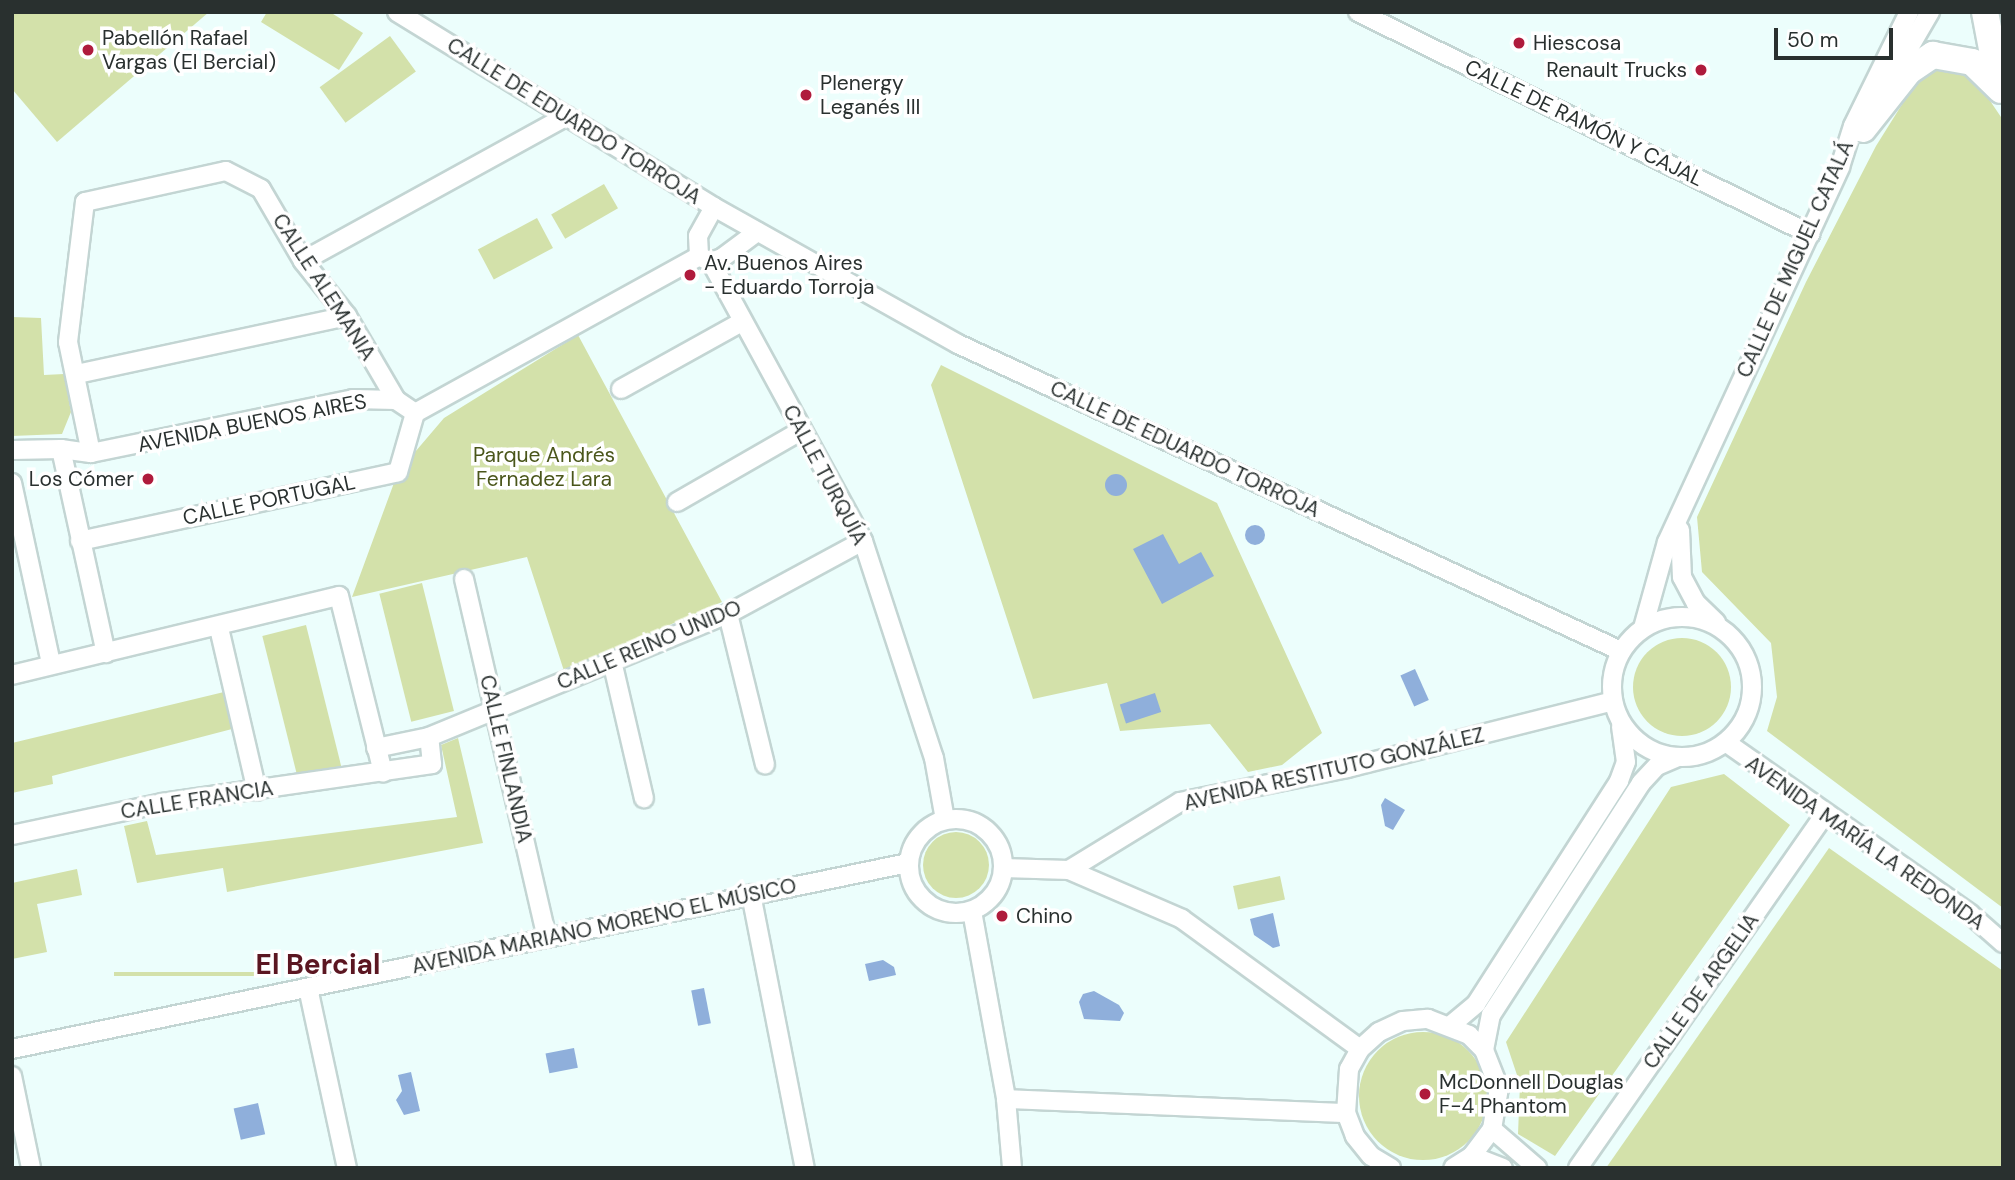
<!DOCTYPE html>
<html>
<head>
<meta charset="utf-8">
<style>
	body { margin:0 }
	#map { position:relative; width:2015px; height:1180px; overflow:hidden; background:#ecfefc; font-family:"DM Sans",sans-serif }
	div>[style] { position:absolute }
	.green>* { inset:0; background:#d3e1aa; transform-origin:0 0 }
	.round { border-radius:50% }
	.water>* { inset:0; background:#8fafdb; transform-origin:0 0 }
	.roads { filter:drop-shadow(2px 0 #c3d5d3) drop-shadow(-2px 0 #c3d5d3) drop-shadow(0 2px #c3d5d3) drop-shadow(0 -2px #c3d5d3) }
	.minor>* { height:18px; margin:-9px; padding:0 9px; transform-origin:9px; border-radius:9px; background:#fff }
	.minor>.ring { margin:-9px; padding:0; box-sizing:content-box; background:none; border:18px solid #fff; border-radius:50% }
	.highway>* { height:26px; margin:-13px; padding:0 13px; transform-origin:13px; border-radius:13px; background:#fff }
	.dots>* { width:19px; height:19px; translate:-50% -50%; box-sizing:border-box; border:4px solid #fff; border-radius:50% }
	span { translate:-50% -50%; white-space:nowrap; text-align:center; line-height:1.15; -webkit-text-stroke:7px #fff; paint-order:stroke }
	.poi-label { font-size:21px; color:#29302f }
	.left { translate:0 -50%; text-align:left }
	.right { translate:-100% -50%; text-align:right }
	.street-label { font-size:21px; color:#29302f }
	.park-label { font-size:21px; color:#4a561b }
	.district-label { font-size:28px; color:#5b1621; font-weight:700 }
	.frame { position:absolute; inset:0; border:14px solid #29302f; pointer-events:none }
	.scale { position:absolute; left:1774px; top:28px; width:119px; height:32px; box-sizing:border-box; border:4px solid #29302f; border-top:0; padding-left:9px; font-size:21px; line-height:24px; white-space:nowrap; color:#29302f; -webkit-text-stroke:5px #fff; paint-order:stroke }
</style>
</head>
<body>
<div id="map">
	<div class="green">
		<i style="clip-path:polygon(12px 12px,209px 12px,57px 142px,12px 89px)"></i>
		<i style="clip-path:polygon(267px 12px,330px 12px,363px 33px,339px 70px,261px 22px)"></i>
		<i style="left:390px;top:36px;width:44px;height:87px;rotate:54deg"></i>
		<i style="clip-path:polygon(1948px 68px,1974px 77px,2003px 120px,2003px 908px,1767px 731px,1777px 697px,1771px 643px,1702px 572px,1697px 517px,1806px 282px,1876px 146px,1916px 82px,1931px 70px)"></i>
		<i style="left:604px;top:184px;width:28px;height:61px;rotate:60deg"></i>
		<i style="left:537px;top:218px;width:34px;height:67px;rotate:62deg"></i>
		<i style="clip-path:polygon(12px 317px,41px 318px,44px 375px,64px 374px,71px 412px,62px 434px,12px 436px)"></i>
		<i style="clip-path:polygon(578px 335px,722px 602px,564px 671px,527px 557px,352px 597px,398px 472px,444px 418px)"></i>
		<i style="clip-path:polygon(941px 365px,1217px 503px,1322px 733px,1282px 765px,1248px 772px,1210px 724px,1120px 731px,1107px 683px,1033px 699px,931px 385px)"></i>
		<i style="left:422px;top:583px;width:132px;height:44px;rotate:76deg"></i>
		<i style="left:306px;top:625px;width:147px;height:45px;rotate:76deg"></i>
		<i class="round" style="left:1633px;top:638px;width:98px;height:98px"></i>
		<i style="clip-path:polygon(224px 692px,232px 729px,52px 776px,53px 784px,12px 793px,12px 743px)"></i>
		<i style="clip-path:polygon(458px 738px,483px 843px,227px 892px,223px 868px,137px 883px,124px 826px,147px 821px,156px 855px,457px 817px,441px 745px)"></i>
		<i style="clip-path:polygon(1724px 774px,1790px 825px,1555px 1156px,1518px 1134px,1520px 1084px,1506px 1042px,1671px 787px)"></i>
		<i class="round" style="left:923px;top:832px;width:66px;height:66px"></i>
		<i style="clip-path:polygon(1829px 848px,2003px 971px,2003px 1168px,1606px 1168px)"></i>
		<i style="clip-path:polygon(77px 869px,82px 895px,37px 904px,47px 952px,12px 959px,12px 883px)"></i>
		<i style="left:1280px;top:876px;width:24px;height:48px;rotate:78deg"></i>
		<i style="left:269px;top:972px;width:4px;height:155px;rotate:90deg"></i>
		<i class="round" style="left:1359px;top:1032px;width:128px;height:128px"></i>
	</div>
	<div class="water">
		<i class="round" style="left:1105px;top:474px;width:22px;height:22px"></i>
		<i class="round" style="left:1245px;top:525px;width:20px;height:20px"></i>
		<i style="clip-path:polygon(1163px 534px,1179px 564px,1201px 552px,1214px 576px,1162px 604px,1133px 549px)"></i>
		<i style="left:1415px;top:669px;width:34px;height:16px;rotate:66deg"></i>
		<i style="left:1155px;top:693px;width:20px;height:37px;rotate:72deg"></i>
		<i style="clip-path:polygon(1385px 798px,1405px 810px,1393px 830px,1385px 826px,1381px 805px)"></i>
		<i style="clip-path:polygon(1273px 913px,1280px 946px,1273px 948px,1254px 935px,1250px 919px)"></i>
		<i style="clip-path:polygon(883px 960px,894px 967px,896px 975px,869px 981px,865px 964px)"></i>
		<i style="left:704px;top:988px;width:36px;height:13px;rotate:79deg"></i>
		<i style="clip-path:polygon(1094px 991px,1119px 1005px,1124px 1013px,1120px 1021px,1084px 1019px,1079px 1002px,1083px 994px)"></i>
		<i style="left:574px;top:1048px;width:20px;height:29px;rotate:79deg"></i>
		<i style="clip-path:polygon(411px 1072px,420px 1111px,404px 1115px,396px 1100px,402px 1091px,398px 1075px)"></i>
		<i style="left:258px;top:1103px;width:32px;height:25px;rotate:77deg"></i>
	</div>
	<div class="roads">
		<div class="minor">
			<i style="left:397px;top:12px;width:372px;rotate:31.6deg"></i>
			<i style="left:714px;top:207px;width:280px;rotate:29.3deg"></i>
			<i style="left:958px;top:344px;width:731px;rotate:24.85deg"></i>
			<i style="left:1358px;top:12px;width:504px;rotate:26.16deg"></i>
			<i style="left:1891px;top:79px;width:78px;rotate:-59.8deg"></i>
			<i style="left:714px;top:207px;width:33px;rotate:119deg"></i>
			<i style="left:698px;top:236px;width:20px;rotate:87deg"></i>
			<i style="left:699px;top:256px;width:13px;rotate:27deg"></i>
			<i style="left:711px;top:262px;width:12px;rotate:-20deg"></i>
			<i style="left:722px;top:258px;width:44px;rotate:-36.6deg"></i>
			<i style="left:303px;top:261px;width:301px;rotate:-28.8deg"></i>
			<i style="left:711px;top:262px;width:318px;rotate:61.4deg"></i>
			<i style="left:863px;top:541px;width:228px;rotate:71.9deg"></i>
			<i style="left:934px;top:758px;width:63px;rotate:79.9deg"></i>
			<i style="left:77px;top:374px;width:276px;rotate:-12.1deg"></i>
			<i style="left:621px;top:389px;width:138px;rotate:-29deg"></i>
			<i style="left:61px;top:449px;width:209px;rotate:77.6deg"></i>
			<i style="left:12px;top:450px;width:49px;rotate:-1.2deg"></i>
			<i style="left:61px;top:449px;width:30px;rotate:8deg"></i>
			<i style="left:91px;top:453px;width:268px;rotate:-11.6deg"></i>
			<i style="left:353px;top:399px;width:43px;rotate:1.3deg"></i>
			<i style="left:396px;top:400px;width:23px;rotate:34deg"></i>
			<i style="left:415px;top:413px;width:325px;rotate:-28.9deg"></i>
			<i style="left:91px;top:453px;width:113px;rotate:-101.7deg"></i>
			<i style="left:68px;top:342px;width:141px;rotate:-83.1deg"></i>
			<i style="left:85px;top:202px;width:144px;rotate:-12.4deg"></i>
			<i style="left:226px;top:171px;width:39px;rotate:27deg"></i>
			<i style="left:261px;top:189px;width:83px;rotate:59.7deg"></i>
			<i style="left:303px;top:261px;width:70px;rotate:51.3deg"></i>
			<i style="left:347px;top:316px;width:97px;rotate:59.7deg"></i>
			<i style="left:12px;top:483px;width:185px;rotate:77.8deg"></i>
			<i style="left:677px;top:502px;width:144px;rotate:-29.9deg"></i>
			<i style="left:1680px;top:530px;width:47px;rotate:87.6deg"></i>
			<i style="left:1682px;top:577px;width:30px;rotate:62deg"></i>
			<i style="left:1696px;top:603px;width:28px;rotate:44deg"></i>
			<i style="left:80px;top:541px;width:325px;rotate:-12.2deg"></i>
			<i style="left:398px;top:472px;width:61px;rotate:-73.9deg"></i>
			<i style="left:464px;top:579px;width:368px;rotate:77deg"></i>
			<i style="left:728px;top:614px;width:155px;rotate:76.2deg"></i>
			<i class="ring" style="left:1612px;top:617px;width:122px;height:122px"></i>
			<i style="left:219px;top:628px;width:167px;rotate:76.9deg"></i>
			<i style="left:1643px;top:628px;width:89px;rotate:-74.4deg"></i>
			<i style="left:1667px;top:542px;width:413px;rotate:-65.2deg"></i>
			<i style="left:1840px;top:167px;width:43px;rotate:-72.4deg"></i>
			<i style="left:1853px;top:126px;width:127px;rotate:-63.8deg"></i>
			<i style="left:612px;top:661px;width:141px;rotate:76.9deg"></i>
			<i style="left:12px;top:675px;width:336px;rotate:-13.6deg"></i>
			<i style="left:339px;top:596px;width:182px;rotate:76deg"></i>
			<i style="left:1727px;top:743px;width:297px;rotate:35.1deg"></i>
			<i style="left:1970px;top:914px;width:44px;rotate:41.3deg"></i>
			<i style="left:376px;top:748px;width:54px;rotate:-11.7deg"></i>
			<i style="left:429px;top:737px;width:323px;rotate:-22.4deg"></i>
			<i style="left:728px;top:614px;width:153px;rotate:-28.4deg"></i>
			<i class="ring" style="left:909px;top:819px;width:76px;height:76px"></i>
			<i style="left:12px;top:835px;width:153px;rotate:-12deg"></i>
			<i style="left:162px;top:803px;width:273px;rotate:-8.2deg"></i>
			<i style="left:432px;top:764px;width:27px;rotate:-96deg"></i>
			<i style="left:1003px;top:868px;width:66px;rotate:1.7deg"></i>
			<i style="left:1069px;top:870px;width:123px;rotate:23.4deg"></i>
			<i style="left:1182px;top:919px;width:220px;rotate:36.1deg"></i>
			<i style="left:1069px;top:870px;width:130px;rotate:-31.5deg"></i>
			<i style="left:1180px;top:802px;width:170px;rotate:-11.5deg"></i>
			<i style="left:1347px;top:768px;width:274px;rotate:-14.1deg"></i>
			<i style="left:751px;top:894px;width:279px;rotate:78.9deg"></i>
			<i style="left:972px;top:911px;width:191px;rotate:79.7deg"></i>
			<i style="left:1006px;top:1099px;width:69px;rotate:85deg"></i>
			<i style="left:308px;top:988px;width:184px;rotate:77.8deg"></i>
			<i style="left:1451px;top:1025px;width:33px;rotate:-40deg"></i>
			<i style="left:1476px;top:1004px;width:265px;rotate:-57.3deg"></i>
			<i style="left:1619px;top:781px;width:20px;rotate:-70deg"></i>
			<i style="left:1626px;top:762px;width:36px;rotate:-98deg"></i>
			<i style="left:12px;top:1049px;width:915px;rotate:-11.73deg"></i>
			<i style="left:1484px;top:1050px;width:36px;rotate:-79deg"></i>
			<i style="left:1491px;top:1015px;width:276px;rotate:-57.1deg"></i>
			<i style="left:1641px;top:783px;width:23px;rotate:-47deg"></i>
			<i style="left:1657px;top:766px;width:21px;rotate:-23deg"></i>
			<i style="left:12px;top:1076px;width:94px;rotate:78.3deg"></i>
			<i style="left:1006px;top:1099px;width:340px;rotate:2.4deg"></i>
			<i style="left:1492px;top:1129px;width:60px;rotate:40.9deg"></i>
			<i style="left:1472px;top:1156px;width:33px;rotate:21deg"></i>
			<i style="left:1391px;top:1168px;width:23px;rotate:-149deg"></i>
			<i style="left:1371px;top:1156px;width:26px;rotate:-129deg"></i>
			<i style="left:1355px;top:1136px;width:25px;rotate:-111deg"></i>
			<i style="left:1346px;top:1113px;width:44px;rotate:-86.1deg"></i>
			<i style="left:1349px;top:1069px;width:23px;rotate:-61deg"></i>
			<i style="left:1360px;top:1049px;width:25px;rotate:-42deg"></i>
			<i style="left:1379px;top:1032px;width:26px;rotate:-25deg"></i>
			<i style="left:1403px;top:1021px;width:25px;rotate:-5deg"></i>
			<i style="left:1428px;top:1019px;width:44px;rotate:21.3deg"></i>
			<i style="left:1469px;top:1035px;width:21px;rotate:45deg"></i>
			<i style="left:1484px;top:1050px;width:41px;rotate:68.5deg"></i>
			<i style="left:1499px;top:1088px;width:42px;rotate:99.7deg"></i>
			<i style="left:1492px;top:1129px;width:34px;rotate:127deg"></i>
			<i style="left:1472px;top:1156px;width:22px;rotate:148deg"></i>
			<i style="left:1578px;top:1168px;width:430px;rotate:-55.1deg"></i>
		</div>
		<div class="highway">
			<i style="left:1985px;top:12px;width:75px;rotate:79.3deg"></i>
			<i style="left:1863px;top:129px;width:74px;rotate:-51.6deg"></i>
			<i style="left:1909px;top:71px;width:29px;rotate:-34deg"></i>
			<i style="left:1933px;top:55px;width:40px;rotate:10deg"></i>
			<i style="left:1972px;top:62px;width:40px;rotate:44deg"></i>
		</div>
	</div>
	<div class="dots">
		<i style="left:1519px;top:43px;background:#af1b3c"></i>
		<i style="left:88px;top:50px;background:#af1b3c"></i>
		<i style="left:1701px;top:70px;background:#af1b3c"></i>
		<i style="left:806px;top:95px;background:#af1b3c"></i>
		<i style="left:690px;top:275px;background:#af1b3c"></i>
		<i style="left:148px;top:479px;background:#af1b3c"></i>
		<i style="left:1002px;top:916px;background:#af1b3c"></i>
		<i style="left:1425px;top:1094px;background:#af1b3c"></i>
	</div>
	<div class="poi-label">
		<span class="left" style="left:102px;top:50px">Pabellón Rafael<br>Vargas (El Bercial)</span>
		<span class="left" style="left:1533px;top:43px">Hiescosa</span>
		<span class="right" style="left:1687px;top:70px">Renault Trucks</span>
		<span class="left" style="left:820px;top:95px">Plenergy<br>Leganés III</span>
		<span class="left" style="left:704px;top:275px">Av. Buenos Aires<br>- Eduardo Torroja</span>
		<span class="right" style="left:134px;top:479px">Los Cómer</span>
		<span class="left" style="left:1016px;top:916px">Chino</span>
		<span class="left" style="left:1439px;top:1094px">McDonnell Douglas<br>F-4 Phantom</span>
	</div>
	<div class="street-label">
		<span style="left:574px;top:121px;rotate:32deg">CALLE DE EDUARDO TORROJA</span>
		<span style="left:1584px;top:123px;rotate:26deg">CALLE DE RAMÓN Y CAJAL</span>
		<span style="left:1795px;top:259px;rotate:-66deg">CALLE DE MIGUEL CATALÁ</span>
		<span style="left:324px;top:287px;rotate:57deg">CALLE ALEMANIA</span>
		<span style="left:252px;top:423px;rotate:-11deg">AVENIDA BUENOS AIRES</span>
		<span style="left:1185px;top:449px;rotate:25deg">CALLE DE EDUARDO TORROJA</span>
		<span style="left:825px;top:475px;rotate:62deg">CALLE TURQUÍA</span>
		<span style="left:269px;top:500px;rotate:-12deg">CALLE PORTUGAL</span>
		<span style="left:649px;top:645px;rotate:-23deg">CALLE REINO UNIDO</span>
		<span style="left:506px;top:759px;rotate:77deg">CALLE FINLANDIA</span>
		<span style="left:1334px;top:769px;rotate:-13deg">AVENIDA RESTITUTO GONZÁLEZ</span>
		<span style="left:197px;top:800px;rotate:-9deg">CALLE FRANCIA</span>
		<span style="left:1865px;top:843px;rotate:35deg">AVENIDA MARÍA LA REDONDA</span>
		<span style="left:604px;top:926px;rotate:-12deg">AVENIDA MARIANO MORENO EL MÚSICO</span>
		<span style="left:1701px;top:991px;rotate:-55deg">CALLE DE ARGELIA</span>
	</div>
	<div class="park-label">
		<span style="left:544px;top:467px">Parque Andrés<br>Fernadez Lara</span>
	</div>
	<div class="district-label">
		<span style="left:318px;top:965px">El Bercial</span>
	</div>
	<div class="frame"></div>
	<div class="scale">50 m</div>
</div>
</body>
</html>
